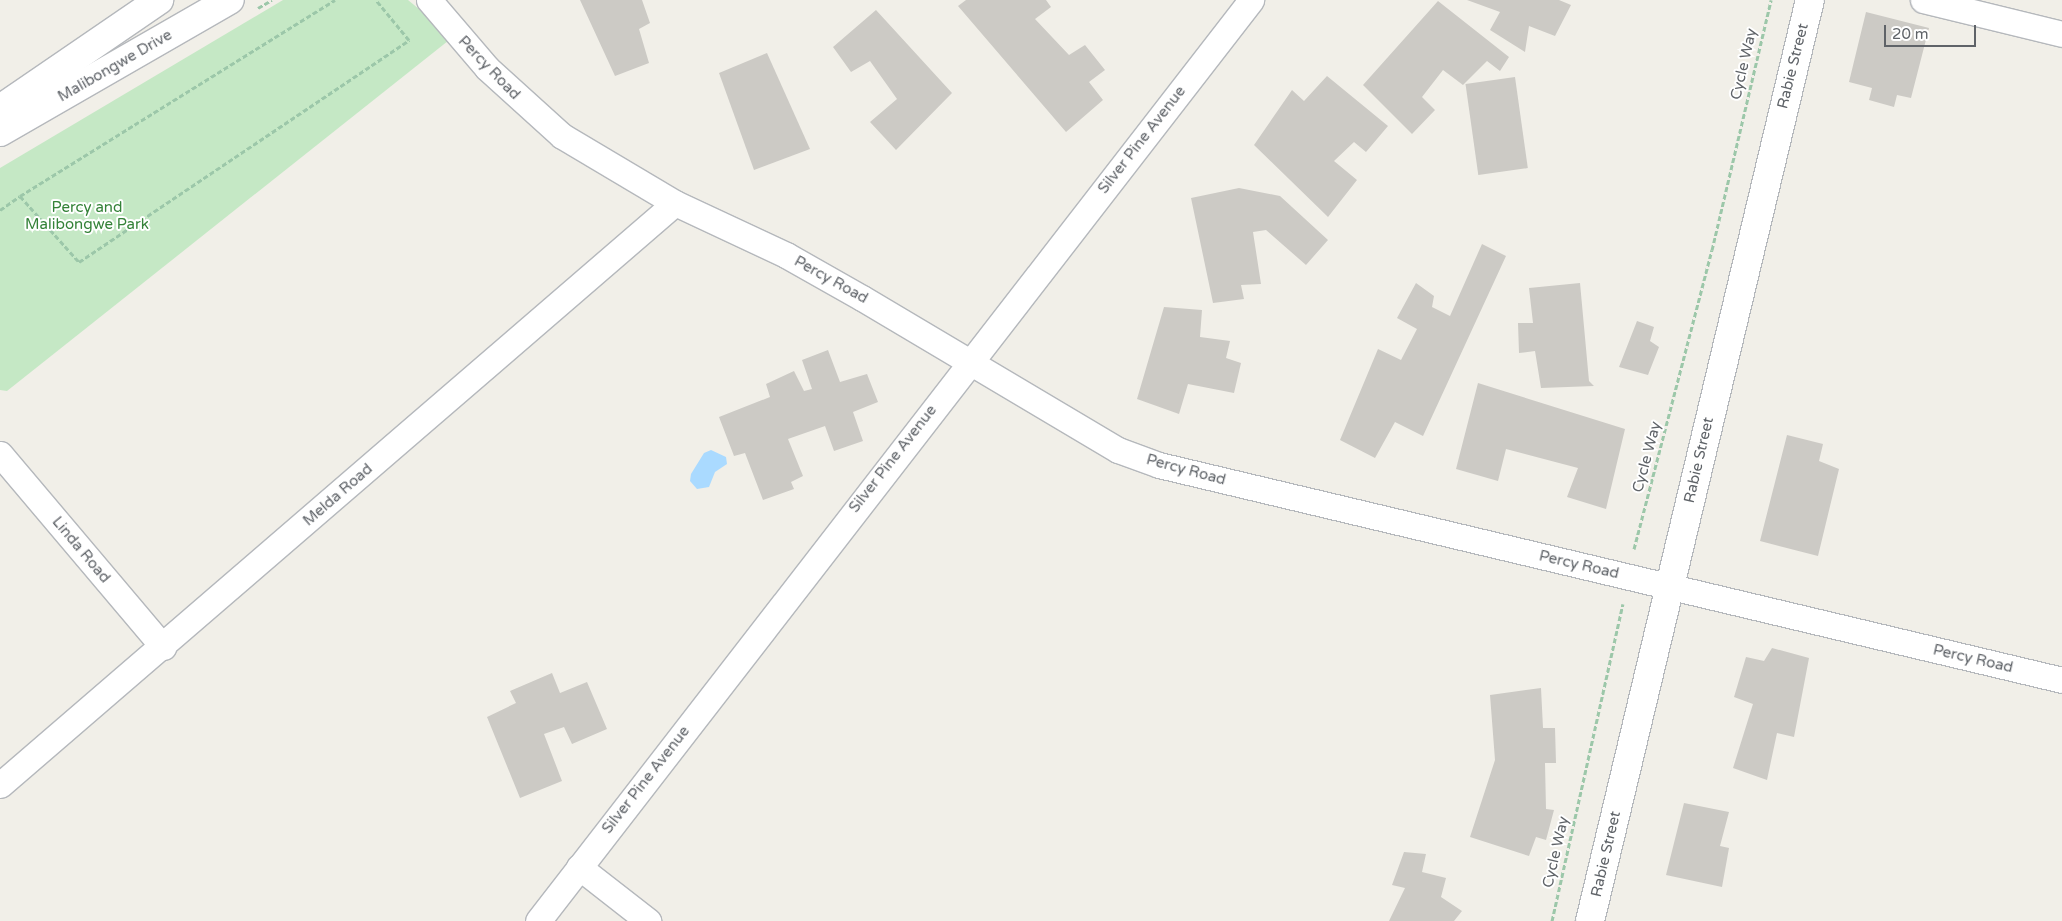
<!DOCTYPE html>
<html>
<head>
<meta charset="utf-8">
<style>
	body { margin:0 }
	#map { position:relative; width:2062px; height:921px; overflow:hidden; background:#f1efe8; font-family:"Varela Round",sans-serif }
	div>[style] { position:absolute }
	.green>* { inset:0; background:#c5e8c5 }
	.water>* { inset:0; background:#aadaff }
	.building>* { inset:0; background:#cccac5; transform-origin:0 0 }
	.path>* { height:3px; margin-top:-1.5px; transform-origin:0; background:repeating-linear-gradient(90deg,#9cc7a9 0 5px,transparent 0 7.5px) }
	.roads { filter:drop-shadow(1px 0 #b5b8bc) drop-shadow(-1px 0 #b5b8bc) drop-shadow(0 1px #b5b8bc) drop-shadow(0 -1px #b5b8bc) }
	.minor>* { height:25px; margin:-12.5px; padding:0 12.5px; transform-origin:12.5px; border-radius:12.5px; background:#fff }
	.tertiary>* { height:28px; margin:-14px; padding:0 14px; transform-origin:14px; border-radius:14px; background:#fff }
	.secondary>* { height:28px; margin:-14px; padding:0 14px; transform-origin:14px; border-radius:14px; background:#fff }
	span { translate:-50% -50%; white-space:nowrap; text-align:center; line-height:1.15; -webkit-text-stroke:4px #fff; paint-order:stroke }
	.street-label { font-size:15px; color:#5f6368 }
	.park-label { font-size:15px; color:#348238 }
	.scale { position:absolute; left:1884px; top:25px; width:92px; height:22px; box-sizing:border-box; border:2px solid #5f6368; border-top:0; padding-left:6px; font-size:15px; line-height:18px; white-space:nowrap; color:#5f6368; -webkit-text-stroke:4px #fff; paint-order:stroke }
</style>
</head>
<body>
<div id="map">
	<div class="green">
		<i style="clip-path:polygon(283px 0,408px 0,453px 37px,7px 391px,0 390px,0 168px)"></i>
	</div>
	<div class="water">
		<i style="clip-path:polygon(711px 450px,726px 457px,727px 464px,715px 472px,709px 487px,697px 489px,690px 481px,691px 474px,704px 453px)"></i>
	</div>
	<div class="building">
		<i style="clip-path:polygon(580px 0,642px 0,650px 23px,639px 29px,649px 63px,615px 76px)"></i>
		<i style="clip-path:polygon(966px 0,1046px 0,1051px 7px,1035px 19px,1069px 55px,1085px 45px,1105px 70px,1089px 82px,1103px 100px,1066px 132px,958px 6px)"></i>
		<i style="clip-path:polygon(1467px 0,1559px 0,1571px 5px,1555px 36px,1529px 26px,1525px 52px,1490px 30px,1500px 12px)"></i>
		<i style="clip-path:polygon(1438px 1px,1509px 57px,1500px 71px,1487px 61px,1463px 85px,1443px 70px,1422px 97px,1435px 110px,1412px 134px,1363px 85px)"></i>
		<i style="clip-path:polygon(876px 10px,952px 93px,896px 150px,870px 122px,897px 99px,870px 61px,851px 72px,833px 47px)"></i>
		<i style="clip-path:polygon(1866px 12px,1929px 28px,1911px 98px,1897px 95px,1894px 107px,1869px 100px,1872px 88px,1849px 82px)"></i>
		<i style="clip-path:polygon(767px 53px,810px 149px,754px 170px,719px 73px)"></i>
		<i style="clip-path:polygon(1327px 76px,1388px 126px,1366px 152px,1354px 142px,1334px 161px,1357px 180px,1328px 217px,1254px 145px,1292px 90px,1304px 101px)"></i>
		<i style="left:1515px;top:77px;width:92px;height:50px;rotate:82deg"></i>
		<i style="clip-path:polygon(1239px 188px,1280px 196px,1328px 240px,1306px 265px,1266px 230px,1253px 232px,1261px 284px,1241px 285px,1244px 299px,1213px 303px,1191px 198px)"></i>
		<i style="clip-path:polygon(1482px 244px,1506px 256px,1423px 436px,1395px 422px,1375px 458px,1340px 440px,1378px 349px,1401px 360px,1417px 329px,1397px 318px,1416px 283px,1434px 296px,1432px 307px,1450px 316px)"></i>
		<i style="clip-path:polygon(1580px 283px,1589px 381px,1594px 386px,1541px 388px,1535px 351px,1519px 353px,1518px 323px,1533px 323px,1529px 288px)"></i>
		<i style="clip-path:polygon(1164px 307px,1202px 310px,1200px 337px,1230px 341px,1226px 358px,1241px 363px,1234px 393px,1188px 384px,1179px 414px,1137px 399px)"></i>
		<i style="clip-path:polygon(1637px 321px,1654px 327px,1650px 341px,1659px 347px,1648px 375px,1619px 367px)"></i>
		<i style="clip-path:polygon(828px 350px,840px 382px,867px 374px,878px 402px,853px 412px,863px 441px,834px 451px,825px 426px,788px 439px,803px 476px,791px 482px,794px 489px,763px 500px,745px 453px,734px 456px,719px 417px,770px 397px,766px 384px,794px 371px,804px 391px,812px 389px,802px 360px)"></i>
		<i style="clip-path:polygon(1478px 383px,1625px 429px,1606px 509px,1567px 497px,1578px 468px,1506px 449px,1498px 481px,1456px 469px)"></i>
		<i style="clip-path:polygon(1787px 435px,1823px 444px,1819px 461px,1839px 469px,1818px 556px,1760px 541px)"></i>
		<i style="clip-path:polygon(1772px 648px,1809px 658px,1794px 737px,1777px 733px,1767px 780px,1733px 768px,1753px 704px,1734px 697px,1746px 657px,1764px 661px)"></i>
		<i style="clip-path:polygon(552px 673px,560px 693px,587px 682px,607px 729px,572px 744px,564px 727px,544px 734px,562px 781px,520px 798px,487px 717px,516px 703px,510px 691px)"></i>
		<i style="clip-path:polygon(1541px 688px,1543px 728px,1555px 728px,1556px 763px,1545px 763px,1546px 809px,1554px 810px,1546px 840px,1536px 837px,1529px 856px,1470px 837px,1495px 760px,1490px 695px)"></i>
		<i style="clip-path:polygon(1684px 803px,1729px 812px,1720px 846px,1729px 848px,1722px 887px,1666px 875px)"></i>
		<i style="clip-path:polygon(1404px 852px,1426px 854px,1422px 872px,1446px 878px,1441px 897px,1462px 911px,1454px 921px,1389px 921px,1405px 888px,1392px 885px)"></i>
	</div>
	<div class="path">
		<i style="left:258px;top:8px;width:16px;rotate:-30deg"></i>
		<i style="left:20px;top:196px;width:371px;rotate:-31.9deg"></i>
		<i style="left:0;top:210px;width:24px;rotate:-35deg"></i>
		<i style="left:20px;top:196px;width:89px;rotate:48.2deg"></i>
		<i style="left:79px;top:262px;width:398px;rotate:-33.9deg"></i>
		<i style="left:409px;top:40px;width:52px;rotate:-129.5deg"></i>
		<i style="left:1634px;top:549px;width:309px;rotate:-75.4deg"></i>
		<i style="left:1712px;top:250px;width:257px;rotate:-76.7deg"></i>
		<i style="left:1552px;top:921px;width:325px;rotate:-77.4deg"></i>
	</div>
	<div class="roads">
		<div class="minor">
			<i style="left:429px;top:0;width:89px;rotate:49.5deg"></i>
			<i style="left:487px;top:68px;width:101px;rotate:42.2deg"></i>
			<i style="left:562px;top:136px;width:131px;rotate:30.7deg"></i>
			<i style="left:675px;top:203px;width:123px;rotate:25.1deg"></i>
			<i style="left:786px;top:255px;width:87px;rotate:29.5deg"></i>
			<i style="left:862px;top:298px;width:298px;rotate:30.7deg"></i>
			<i style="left:1118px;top:450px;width:44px;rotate:20.1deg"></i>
			<i style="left:1159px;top:465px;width:928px;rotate:13.39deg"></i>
			<i style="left:1923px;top:0;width:143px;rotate:13.7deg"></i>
			<i style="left:0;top:454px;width:253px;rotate:49.8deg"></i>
			<i style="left:0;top:785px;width:891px;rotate:-40.77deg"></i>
			<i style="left:579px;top:867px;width:88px;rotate:38deg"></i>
			<i style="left:538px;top:921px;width:1165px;rotate:-52.25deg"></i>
		</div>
		<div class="tertiary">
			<i style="left:1590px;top:921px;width:947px;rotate:-76.57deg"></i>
		</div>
		<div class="secondary">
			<i style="left:0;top:109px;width:193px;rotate:-34.4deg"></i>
			<i style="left:0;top:132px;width:265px;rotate:-29.9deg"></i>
		</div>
	</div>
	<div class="street-label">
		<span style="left:1744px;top:64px;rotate:-77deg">Cycle Way</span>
		<span style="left:115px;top:66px;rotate:-30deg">Malibongwe Drive</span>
		<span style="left:1793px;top:66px;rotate:-76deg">Rabie Street</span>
		<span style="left:489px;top:68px;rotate:46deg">Percy Road</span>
		<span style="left:1142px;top:140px;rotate:-52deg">Silver Pine Avenue</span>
		<span style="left:831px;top:280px;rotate:29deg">Percy Road</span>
		<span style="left:1647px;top:457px;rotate:-75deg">Cycle Way</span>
		<span style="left:893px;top:459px;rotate:-52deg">Silver Pine Avenue</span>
		<span style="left:1699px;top:460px;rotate:-77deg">Rabie Street</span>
		<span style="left:1186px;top:470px;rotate:15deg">Percy Road</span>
		<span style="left:338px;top:495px;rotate:-41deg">Melda Road</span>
		<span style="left:81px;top:550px;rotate:50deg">Linda Road</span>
		<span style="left:1579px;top:565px;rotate:13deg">Percy Road</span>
		<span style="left:1973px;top:659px;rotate:13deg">Percy Road</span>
		<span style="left:646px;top:780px;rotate:-52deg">Silver Pine Avenue</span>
		<span style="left:1556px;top:852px;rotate:-77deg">Cycle Way</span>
		<span style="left:1606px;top:854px;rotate:-77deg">Rabie Street</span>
	</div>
	<div class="park-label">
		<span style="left:87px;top:216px">Percy and<br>Malibongwe Park</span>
	</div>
	<div class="scale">20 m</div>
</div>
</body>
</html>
